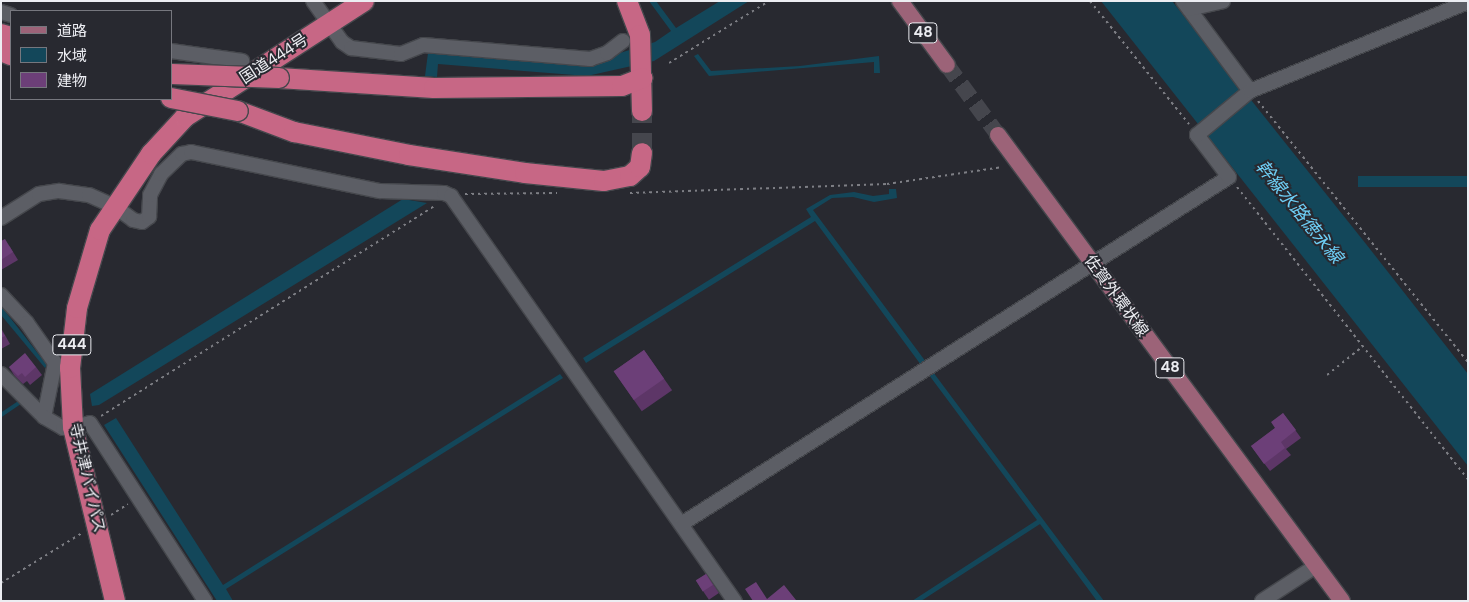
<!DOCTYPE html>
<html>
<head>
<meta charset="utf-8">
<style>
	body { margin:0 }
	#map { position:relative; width:1469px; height:602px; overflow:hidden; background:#282930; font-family:"DM Sans","Noto Sans JP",sans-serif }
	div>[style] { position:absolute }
	.water>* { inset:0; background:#13475a; transform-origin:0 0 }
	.stream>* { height:4px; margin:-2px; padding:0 2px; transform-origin:2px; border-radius:2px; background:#13475a }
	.major-tunnel>* { height:16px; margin-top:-8px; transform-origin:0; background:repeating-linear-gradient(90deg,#45464d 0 16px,transparent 0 24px) }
	.highway-tunnel>* { height:20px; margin-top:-10px; transform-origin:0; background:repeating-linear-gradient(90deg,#45464d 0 20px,transparent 0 30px) }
	.path>* { height:2px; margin-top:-1px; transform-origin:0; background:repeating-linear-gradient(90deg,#7e7f85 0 2.5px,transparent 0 6.5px) }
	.roads { filter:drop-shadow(1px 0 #45474c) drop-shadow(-1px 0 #45474c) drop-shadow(0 1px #45474c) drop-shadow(0 -1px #45474c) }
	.minor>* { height:14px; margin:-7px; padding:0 7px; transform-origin:7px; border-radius:7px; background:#5c5e65 }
	.major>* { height:16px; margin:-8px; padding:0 8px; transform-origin:8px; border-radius:8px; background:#9c6378 }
	.highway>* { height:20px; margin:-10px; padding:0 10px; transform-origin:10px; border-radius:10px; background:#c76785 }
	.bridges { filter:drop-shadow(1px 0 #45474c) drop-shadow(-1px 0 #45474c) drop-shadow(0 1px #45474c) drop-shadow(0 -1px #45474c) }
	.highway-bridge>* { height:20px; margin:-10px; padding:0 10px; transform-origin:10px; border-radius:10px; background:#c76785 }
	.wall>* { inset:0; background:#5d3667; transform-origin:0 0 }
	.building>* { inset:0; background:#6c3f78; transform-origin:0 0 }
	span { translate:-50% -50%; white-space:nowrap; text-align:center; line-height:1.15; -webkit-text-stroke:4px #282930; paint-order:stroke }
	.shield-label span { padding:1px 4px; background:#282930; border:1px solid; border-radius:4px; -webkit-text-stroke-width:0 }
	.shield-label { font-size:15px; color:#ecedf2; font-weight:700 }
	.street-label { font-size:16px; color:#ecedf2 }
	.water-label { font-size:18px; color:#6ecff6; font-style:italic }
	.frame { position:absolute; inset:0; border:2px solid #ecedf2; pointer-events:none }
	.legend { position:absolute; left:10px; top:10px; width:162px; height:90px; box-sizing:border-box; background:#282930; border:1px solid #76777e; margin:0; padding:6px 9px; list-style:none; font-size:15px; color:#ecedf2 }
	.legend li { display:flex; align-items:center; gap:10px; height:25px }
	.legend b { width:25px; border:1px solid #76777e }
</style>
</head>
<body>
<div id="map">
	<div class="water">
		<i style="clip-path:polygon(649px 1px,656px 1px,676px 28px,720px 1px,749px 1px,654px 61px,587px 76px,438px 64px,437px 77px,425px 76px,428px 53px,588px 63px,655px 42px,671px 31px)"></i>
		<i style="clip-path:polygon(1101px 1px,1172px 1px,1366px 244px,1468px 374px,1468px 466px)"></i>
		<i style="clip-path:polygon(698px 54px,711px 71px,800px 66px,879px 56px,880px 73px,874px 73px,874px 62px,709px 76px,694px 56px)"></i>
		<i style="left:1468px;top:176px;width:11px;height:110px;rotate:90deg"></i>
		<i style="clip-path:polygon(889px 189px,896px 189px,897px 198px,874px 202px,853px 197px,832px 198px,813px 210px,926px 362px,921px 365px,815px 221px,586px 363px,583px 358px,811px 217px,806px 209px,830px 195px,854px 192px,873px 196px,889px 194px)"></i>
		<i style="clip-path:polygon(403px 199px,427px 203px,99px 405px,92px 406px,90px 394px)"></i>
		<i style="clip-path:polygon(1px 306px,47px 365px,45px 368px,1px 315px)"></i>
		<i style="clip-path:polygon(933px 372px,1104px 601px,1097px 601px,1040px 524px,921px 601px,912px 601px,1037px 520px,929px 375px)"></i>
		<i style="clip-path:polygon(560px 374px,563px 378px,226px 589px,233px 601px,217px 601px,104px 425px,116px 418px,223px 585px)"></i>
	</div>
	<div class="stream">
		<i style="left:1px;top:415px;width:23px;rotate:-34deg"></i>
	</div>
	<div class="major-tunnel">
		<i style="left:947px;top:65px;width:87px;rotate:53.9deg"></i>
	</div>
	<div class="highway-tunnel">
		<i style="left:642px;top:153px;width:42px;rotate:-90deg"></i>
	</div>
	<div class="path">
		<i style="left:1090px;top:1px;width:158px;rotate:51.2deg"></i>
		<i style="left:669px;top:63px;width:118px;rotate:-31.8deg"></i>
		<i style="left:1258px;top:101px;width:335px;rotate:51.2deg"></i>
		<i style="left:1237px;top:187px;width:373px;rotate:51.7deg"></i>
		<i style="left:630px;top:193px;width:257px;rotate:-2deg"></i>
		<i style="left:887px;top:184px;width:117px;rotate:-8.3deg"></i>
		<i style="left:465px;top:194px;width:92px;rotate:-0.6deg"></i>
		<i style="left:1327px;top:375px;width:45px;rotate:-38.7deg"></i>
		<i style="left:101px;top:416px;width:395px;rotate:-32.2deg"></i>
		<i style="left:111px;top:515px;width:20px;rotate:-33deg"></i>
		<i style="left:1px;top:583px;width:95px;rotate:-31.7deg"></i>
	</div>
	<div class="roads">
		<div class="minor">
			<i style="left:313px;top:1px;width:50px;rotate:54.7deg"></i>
			<i style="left:342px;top:42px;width:11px;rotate:34deg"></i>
			<i style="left:351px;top:48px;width:50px;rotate:6.8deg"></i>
			<i style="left:401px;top:54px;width:24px;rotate:-22deg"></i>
			<i style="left:423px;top:45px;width:168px;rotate:4.8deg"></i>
			<i style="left:590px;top:59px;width:18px;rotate:-19deg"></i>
			<i style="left:607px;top:53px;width:20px;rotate:-37deg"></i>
			<i style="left:1183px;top:1px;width:112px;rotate:53.3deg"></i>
			<i style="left:1189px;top:9px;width:35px;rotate:-13deg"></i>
			<i style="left:1px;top:12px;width:10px;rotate:17deg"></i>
			<i style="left:171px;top:51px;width:72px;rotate:8deg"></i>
			<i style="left:1px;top:218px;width:45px;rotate:-32.3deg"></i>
			<i style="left:39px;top:194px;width:20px;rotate:-9deg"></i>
			<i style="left:59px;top:191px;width:30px;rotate:8deg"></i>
			<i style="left:89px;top:195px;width:27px;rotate:24deg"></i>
			<i style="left:114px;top:206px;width:24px;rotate:36deg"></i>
			<i style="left:133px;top:220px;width:9px;rotate:13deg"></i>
			<i style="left:142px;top:222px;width:9px;rotate:-36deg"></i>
			<i style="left:149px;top:217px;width:22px;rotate:-87deg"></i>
			<i style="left:150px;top:195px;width:24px;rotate:-62deg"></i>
			<i style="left:161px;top:174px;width:29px;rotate:-44deg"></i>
			<i style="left:182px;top:154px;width:9px;rotate:-13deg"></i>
			<i style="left:191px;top:152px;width:193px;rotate:11.7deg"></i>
			<i style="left:380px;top:191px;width:64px;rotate:1.8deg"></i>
			<i style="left:444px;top:193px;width:8px;rotate:23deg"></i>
			<i style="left:451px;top:196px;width:495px;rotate:55deg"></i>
			<i style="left:1px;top:295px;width:38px;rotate:47deg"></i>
			<i style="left:27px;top:323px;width:49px;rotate:55deg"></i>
			<i style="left:55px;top:363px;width:55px;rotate:101.5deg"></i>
			<i style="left:44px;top:417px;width:22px;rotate:30deg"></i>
			<i style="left:63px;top:428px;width:27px;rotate:-10deg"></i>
			<i style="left:90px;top:423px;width:212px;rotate:57.1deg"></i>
			<i style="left:1px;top:374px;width:61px;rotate:45deg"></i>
			<i style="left:683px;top:523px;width:646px;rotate:-32.36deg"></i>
			<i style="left:1229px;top:177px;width:53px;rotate:-127.3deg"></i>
			<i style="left:1197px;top:135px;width:69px;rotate:-39.7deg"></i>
			<i style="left:1250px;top:91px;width:235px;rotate:-22.2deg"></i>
			<i style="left:1262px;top:601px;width:64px;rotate:-32.9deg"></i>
		</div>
		<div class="major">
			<i style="left:900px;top:1px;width:79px;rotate:53.7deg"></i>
			<i style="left:998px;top:135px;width:579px;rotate:53.57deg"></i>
		</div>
		<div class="highway">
			<i style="left:627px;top:1px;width:36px;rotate:69deg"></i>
			<i style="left:640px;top:35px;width:76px;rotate:88.5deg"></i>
			<i style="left:1px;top:34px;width:10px;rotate:17deg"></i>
			<i style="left:1px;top:51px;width:11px;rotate:22deg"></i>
			<i style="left:279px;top:78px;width:155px;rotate:3.7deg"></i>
			<i style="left:434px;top:88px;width:188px;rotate:-0.6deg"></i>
			<i style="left:622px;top:86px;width:22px;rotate:-21deg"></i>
			<i style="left:238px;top:111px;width:60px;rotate:20.6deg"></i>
			<i style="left:294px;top:132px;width:117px;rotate:11.3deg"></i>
			<i style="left:409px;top:155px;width:117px;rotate:8.8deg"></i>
			<i style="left:525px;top:173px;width:79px;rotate:5.8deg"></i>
			<i style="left:604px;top:181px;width:26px;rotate:-11deg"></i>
			<i style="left:630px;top:176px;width:13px;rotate:-42deg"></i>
			<i style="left:640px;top:167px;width:14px;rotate:-82deg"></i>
			<i style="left:115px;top:601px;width:179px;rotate:-103.6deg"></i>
			<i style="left:73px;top:427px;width:59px;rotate:-92.9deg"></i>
			<i style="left:70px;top:368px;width:60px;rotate:-83.3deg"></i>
			<i style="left:77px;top:308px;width:81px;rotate:-73.6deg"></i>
			<i style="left:100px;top:230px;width:92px;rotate:-56.1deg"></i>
			<i style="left:151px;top:154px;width:50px;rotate:-47.4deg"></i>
			<i style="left:185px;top:117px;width:213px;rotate:-32.9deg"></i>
		</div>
	</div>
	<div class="bridges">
		<div class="highway-bridge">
			<i style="left:172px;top:74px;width:107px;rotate:2.1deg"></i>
			<i style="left:171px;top:98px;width:68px;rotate:11deg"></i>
		</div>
	</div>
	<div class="wall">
		<i style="clip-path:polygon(1px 241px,10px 247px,18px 260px,1px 270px)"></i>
		<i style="clip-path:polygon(1px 328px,10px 344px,1px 349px)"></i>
		<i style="left:644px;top:350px;width:49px;height:37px;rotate:55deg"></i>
		<i style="clip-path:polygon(9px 367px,36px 367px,42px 375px,30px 385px,27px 381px,23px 384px,14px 375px)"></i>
		<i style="clip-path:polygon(1283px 413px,1301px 438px,1286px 449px,1291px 455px,1270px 471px,1251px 446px,1275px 428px)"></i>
		<i style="left:706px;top:574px;width:23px;height:12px;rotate:56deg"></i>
	</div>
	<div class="building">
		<i style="clip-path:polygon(5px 239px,13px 252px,1px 260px,1px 241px)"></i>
		<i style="clip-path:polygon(1px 330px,5px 336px,1px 338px)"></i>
		<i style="left:644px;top:350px;width:35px;height:37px;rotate:55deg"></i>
		<i style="clip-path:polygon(25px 353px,36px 367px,25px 377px,22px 373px,18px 376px,9px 367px)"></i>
		<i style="clip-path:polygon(1283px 413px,1296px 430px,1281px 442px,1285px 448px,1264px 464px,1251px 446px,1275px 428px,1271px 422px)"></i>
		<i style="left:706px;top:574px;width:13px;height:12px;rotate:58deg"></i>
		<i style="clip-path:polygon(756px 582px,767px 599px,784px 585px,796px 600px,753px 601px,745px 589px)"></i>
	</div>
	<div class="shield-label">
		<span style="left:923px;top:33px">48</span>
		<span style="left:72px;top:345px">444</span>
		<span style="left:1170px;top:368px">48</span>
	</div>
	<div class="street-label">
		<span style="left:274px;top:59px;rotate:-33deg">国道444号</span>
		<span style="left:1116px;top:296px;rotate:54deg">佐賀外環状線</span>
		<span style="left:87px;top:478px;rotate:77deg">寺井津バイパス</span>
	</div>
	<div class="water-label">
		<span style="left:1299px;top:212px;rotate:51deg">幹線水路徳永線</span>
	</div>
	<div class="frame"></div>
	<ul class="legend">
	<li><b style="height:6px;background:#9c6378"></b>道路</li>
	<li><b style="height:14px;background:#13475a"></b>水域</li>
	<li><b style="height:14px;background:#6c3f78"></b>建物</li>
	</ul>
</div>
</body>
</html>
